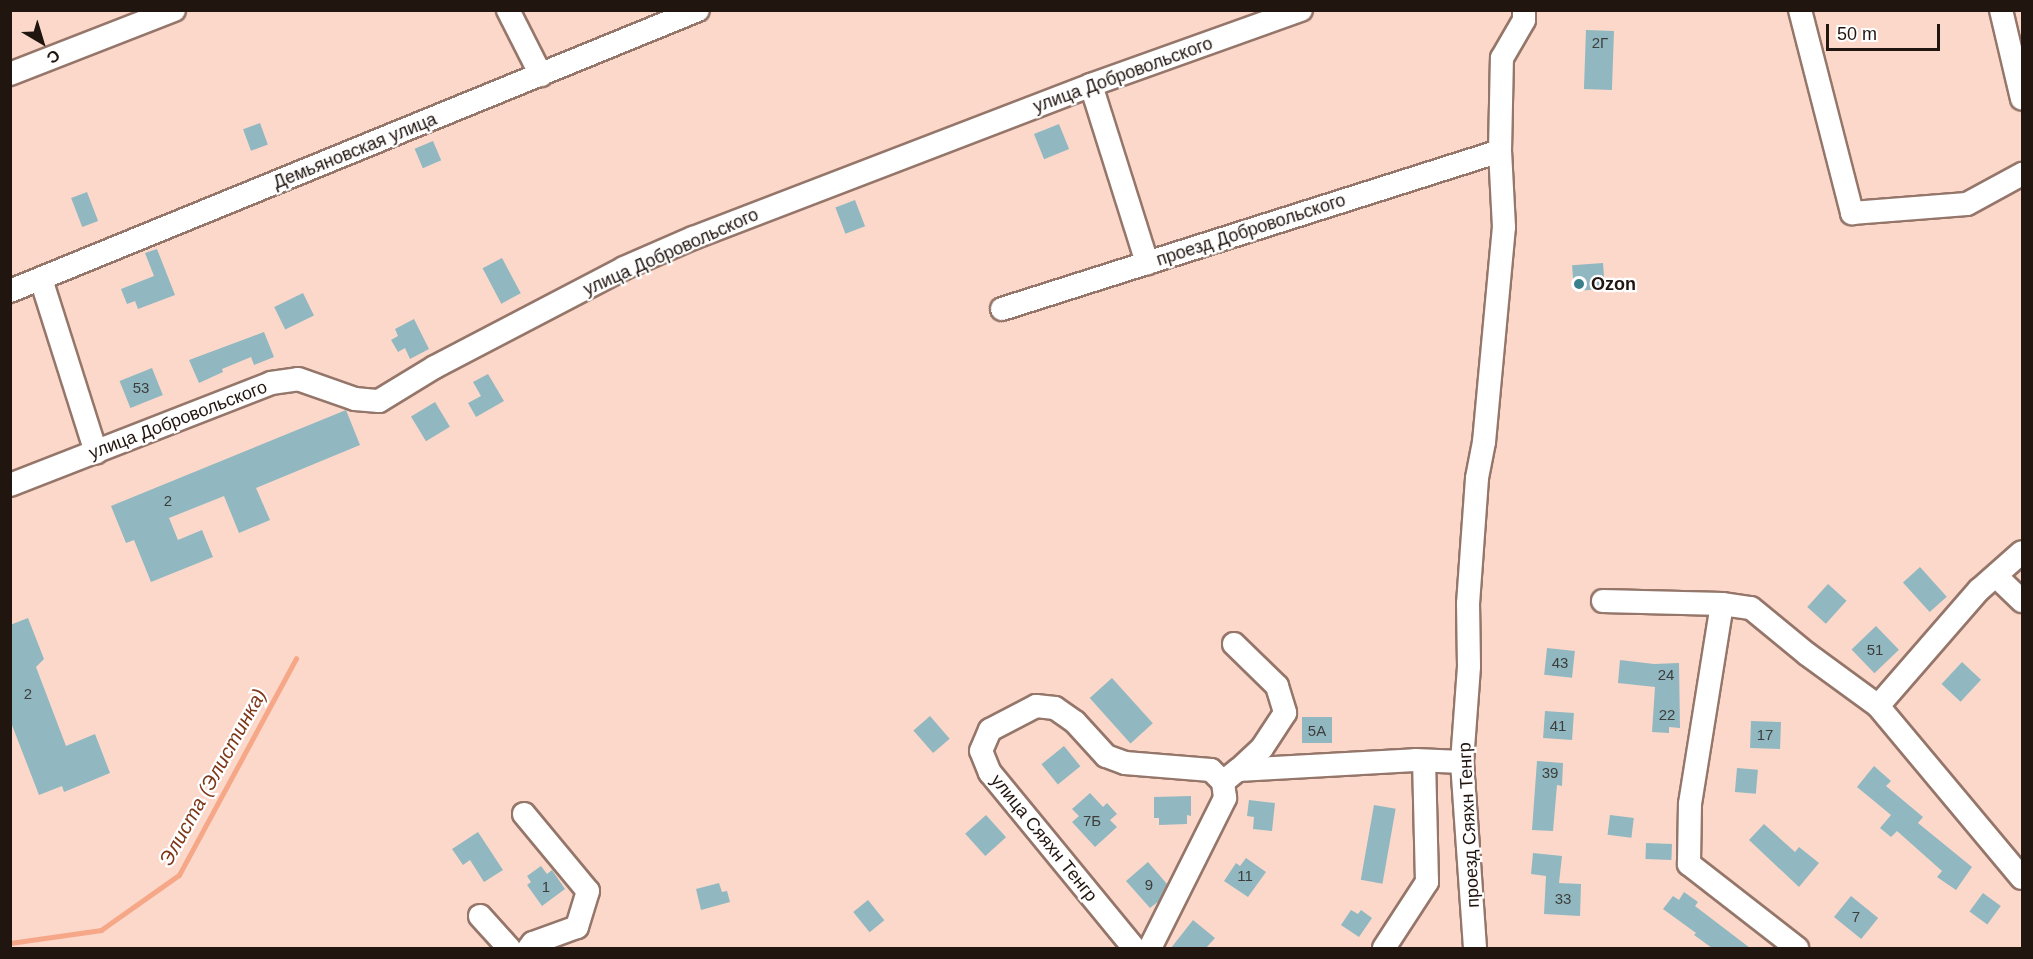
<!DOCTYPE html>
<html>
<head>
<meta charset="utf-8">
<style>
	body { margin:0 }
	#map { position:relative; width:2033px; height:959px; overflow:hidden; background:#fbd8ca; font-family:Helvetica,sans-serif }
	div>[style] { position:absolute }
	.stream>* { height:4.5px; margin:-2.25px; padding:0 2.25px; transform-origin:2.25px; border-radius:2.25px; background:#f6a787 }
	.building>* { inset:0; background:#91b8c0; transform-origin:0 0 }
	.roads { filter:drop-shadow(2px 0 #95766a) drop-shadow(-2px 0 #95766a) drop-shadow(0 2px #95766a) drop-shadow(0 -2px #95766a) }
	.minor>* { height:22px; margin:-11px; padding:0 11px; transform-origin:11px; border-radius:11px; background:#fff }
	.dots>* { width:16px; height:16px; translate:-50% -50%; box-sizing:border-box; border:3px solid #fff; border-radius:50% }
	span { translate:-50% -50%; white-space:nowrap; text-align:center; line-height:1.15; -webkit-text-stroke:4.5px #fff; paint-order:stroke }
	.number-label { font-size:15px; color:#3d3e3c }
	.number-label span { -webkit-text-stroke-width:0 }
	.street-label { font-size:18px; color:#211510 }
	.poi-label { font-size:18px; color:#211510; font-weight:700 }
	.left { translate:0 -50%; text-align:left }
	.water-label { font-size:20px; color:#7d3616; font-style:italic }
	.frame { position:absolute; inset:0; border:12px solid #211510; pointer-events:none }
	.north { position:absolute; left:12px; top:12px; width:60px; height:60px; -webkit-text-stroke:4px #fff; paint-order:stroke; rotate:142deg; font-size:16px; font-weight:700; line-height:24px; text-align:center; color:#211510 }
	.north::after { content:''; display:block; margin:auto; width:21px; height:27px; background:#211510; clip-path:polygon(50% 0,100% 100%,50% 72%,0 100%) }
	.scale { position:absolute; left:1826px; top:24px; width:114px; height:27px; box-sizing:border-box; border:3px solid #211510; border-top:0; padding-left:8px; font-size:18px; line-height:21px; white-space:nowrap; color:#211510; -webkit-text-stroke:4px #fff; paint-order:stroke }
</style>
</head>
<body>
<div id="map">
	<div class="stream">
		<i style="left:10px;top:943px;width:92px;rotate:-8.1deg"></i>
		<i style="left:101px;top:930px;width:95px;rotate:-35.2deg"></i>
		<i style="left:179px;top:875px;width:246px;rotate:-61.6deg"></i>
	</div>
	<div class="building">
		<i style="left:1586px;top:30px;width:28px;height:59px;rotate:2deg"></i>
		<i style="left:260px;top:123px;width:23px;height:18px;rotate:70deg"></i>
		<i style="left:1059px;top:124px;width:27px;height:27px;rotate:68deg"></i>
		<i style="left:433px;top:141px;width:21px;height:20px;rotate:67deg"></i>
		<i style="left:87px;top:192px;width:31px;height:17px;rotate:69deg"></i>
		<i style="left:855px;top:200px;width:28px;height:21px;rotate:69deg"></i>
		<i style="clip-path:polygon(157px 249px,175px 295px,138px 309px,135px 301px,127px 304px,121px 289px,154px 276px,145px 253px)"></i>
		<i style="left:502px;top:258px;width:40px;height:22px;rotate:62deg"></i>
		<i style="left:1603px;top:263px;width:26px;height:31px;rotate:86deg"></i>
		<i style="left:303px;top:293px;width:25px;height:32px;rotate:64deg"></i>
		<i style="clip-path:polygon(414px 319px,429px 349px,410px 359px,405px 348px,398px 352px,391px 340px,398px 336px,395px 329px)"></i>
		<i style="clip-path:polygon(264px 332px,274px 357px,254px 365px,251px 357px,222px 369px,223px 372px,199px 383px,189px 360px)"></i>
		<i style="left:152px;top:368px;width:29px;height:35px;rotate:68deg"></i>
		<i style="clip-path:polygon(488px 374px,504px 401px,476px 417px,468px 403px,481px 396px,473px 382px)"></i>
		<i style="left:435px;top:402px;width:29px;height:28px;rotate:59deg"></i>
		<i style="clip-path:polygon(346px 410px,360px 445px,256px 488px,270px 520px,239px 533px,224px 496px,169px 518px,178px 540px,202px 530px,213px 557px,151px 582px,134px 540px,126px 543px,111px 506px)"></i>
		<i style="left:1920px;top:567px;width:40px;height:23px;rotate:48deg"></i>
		<i style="left:1828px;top:584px;width:25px;height:31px;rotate:42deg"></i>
		<i style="clip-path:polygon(28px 618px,44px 659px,36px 667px,66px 746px,95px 734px,110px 773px,64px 792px,62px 786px,39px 795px,10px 720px,10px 625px)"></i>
		<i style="left:1876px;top:626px;width:33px;height:34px;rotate:46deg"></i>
		<i style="left:1547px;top:648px;width:28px;height:27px;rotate:6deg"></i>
		<i style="clip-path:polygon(1620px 660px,1654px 664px,1679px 663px,1680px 728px,1669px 727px,1669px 733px,1652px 732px,1655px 687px,1618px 683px)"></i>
		<i style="left:1962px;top:662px;width:26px;height:30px;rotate:43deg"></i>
		<i style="left:1112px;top:678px;width:61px;height:30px;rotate:48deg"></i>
		<i style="left:1545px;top:711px;width:29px;height:27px;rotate:4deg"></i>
		<i style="left:930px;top:716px;width:30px;height:22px;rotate:49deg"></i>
		<i style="left:1332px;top:717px;width:26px;height:30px;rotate:90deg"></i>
		<i style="left:1751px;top:721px;width:30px;height:27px;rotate:2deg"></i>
		<i style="left:1064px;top:746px;width:26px;height:29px;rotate:51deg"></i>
		<i style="clip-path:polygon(1537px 761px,1563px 763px,1562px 786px,1557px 785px,1553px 831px,1532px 830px)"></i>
		<i style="clip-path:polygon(1874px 766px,1891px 781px,1886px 786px,1923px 817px,1918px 823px,1972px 867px,1956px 890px,1937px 877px,1942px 871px,1897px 831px,1891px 837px,1880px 828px,1891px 815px,1857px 787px)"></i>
		<i style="left:1737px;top:768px;width:21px;height:24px;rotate:5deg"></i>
		<i style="clip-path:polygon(1090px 793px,1103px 807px,1107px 803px,1117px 814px,1110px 820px,1117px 827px,1095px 847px,1072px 822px,1079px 816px,1072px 809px)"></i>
		<i style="clip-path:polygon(1191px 796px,1191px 816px,1187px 815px,1187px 824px,1159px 825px,1159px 818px,1154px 818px,1154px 797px)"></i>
		<i style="clip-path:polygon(1249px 800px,1275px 803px,1272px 831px,1253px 829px,1254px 817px,1247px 816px)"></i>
		<i style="left:1374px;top:805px;width:22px;height:76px;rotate:10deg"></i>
		<i style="left:986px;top:815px;width:30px;height:28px;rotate:48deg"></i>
		<i style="left:1610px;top:815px;width:24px;height:20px;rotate:7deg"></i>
		<i style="clip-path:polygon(1764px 824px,1795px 852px,1799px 847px,1819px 863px,1799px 887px,1749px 840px)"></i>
		<i style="clip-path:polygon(478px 832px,503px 870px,484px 882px,470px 860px,463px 865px,452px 849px)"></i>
		<i style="left:1646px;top:843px;width:26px;height:16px;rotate:2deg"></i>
		<i style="clip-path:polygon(1533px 853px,1562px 856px,1559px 883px,1581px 884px,1580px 916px,1544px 914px,1546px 876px,1531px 874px)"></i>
		<i style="clip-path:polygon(1246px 858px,1266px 872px,1248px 897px,1224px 881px,1236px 863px,1240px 866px)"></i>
		<i style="clip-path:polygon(1148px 862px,1167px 884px,1159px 901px,1150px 908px,1126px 881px)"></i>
		<i style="clip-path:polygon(541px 866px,547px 874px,552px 870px,565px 889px,542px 906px,527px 885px,531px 882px,527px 876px)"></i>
		<i style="clip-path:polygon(719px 883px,722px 892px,727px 891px,730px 902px,701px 910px,696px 889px)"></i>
		<i style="clip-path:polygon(1684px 892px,1698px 902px,1695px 906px,1750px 948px,1712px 948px,1694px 935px,1696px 933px,1663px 909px,1673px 896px,1679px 900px)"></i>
		<i style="left:1983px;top:893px;width:22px;height:23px;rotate:36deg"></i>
		<i style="left:1851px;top:896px;width:35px;height:27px;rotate:39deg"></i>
		<i style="left:868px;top:900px;width:26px;height:19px;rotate:51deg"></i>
		<i style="clip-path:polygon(1351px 910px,1358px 914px,1361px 910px,1372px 918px,1359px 937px,1341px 925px)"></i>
		<i style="clip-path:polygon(1193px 920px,1215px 938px,1206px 948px,1171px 948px)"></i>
	</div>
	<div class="roads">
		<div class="minor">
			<i style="left:508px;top:10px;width:73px;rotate:63.1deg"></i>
			<i style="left:1800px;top:10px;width:210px;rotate:75.6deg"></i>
			<i style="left:1852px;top:213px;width:115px;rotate:-4.5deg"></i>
			<i style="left:1967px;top:204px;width:63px;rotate:-28.6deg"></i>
			<i style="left:2001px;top:10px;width:91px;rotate:76.7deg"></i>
			<i style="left:10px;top:74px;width:176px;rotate:-21.3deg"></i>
			<i style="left:1091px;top:85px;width:187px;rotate:72.5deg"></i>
			<i style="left:41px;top:279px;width:182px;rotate:72.4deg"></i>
			<i style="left:10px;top:291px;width:743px;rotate:-22.22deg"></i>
			<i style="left:1002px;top:309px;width:522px;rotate:-17.6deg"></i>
			<i style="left:10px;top:485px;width:280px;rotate:-21.3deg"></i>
			<i style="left:271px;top:383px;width:27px;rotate:-8deg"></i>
			<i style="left:298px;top:379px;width:60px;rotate:19.3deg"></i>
			<i style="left:355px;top:399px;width:24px;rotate:5deg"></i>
			<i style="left:379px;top:401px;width:66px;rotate:-31.3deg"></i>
			<i style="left:435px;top:367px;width:213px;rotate:-27.6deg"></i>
			<i style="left:624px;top:268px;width:75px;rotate:-23.5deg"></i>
			<i style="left:693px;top:238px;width:426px;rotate:-21deg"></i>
			<i style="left:1091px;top:85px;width:223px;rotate:-19.7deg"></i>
			<i style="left:1996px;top:576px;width:36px;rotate:44deg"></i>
			<i style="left:1603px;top:601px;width:119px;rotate:1.4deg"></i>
			<i style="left:1722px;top:604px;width:203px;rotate:99.1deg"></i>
			<i style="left:1690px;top:804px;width:60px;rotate:91deg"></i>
			<i style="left:1689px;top:864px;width:137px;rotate:37.9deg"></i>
			<i style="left:1722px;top:604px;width:29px;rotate:8deg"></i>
			<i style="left:1751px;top:608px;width:72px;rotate:39.4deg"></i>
			<i style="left:1807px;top:654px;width:88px;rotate:36.2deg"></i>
			<i style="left:1878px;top:706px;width:224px;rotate:50.1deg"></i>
			<i style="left:1234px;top:644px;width:60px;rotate:44.3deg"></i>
			<i style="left:1277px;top:686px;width:28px;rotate:73deg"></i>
			<i style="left:1285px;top:713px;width:42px;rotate:123.3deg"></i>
			<i style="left:1262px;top:748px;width:33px;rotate:137deg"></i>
			<i style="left:1878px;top:706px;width:154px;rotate:-49deg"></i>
			<i style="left:1979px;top:590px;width:57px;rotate:-41.5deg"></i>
			<i style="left:524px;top:814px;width:100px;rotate:50.3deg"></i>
			<i style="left:588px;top:891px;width:38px;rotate:107deg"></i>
			<i style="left:577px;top:927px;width:47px;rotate:160deg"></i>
			<i style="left:533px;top:943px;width:6px;rotate:129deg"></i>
			<i style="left:480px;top:916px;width:43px;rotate:47.8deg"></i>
			<i style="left:1134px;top:948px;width:227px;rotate:-129.4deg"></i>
			<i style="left:990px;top:773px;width:24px;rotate:-112deg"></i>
			<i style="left:981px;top:751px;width:23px;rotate:-67deg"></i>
			<i style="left:990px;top:730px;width:52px;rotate:-27.6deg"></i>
			<i style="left:1036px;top:706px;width:19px;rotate:6deg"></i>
			<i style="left:1055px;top:708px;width:24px;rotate:35deg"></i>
			<i style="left:1075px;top:722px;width:46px;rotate:47.6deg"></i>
			<i style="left:1106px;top:756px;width:20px;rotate:20deg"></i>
			<i style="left:1125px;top:763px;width:86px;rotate:4.7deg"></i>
			<i style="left:1211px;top:770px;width:17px;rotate:45deg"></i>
			<i style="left:1150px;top:948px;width:168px;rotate:-63.4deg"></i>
			<i style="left:1225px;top:798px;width:16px;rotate:-97deg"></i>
			<i style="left:1223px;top:782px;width:19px;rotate:-39deg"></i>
			<i style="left:1238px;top:770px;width:177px;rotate:-3.2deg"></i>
			<i style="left:1415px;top:760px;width:47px;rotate:2.4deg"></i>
			<i style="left:1384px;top:948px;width:79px;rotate:-56.9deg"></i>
			<i style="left:1427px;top:882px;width:120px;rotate:-91.4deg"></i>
			<i style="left:1475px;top:948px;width:186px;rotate:-94deg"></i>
			<i style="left:1462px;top:762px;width:96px;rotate:-85.8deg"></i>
			<i style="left:1469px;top:666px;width:62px;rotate:-90.9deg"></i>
			<i style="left:1468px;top:604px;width:126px;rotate:-85.9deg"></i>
			<i style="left:1477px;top:478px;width:37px;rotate:-79deg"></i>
			<i style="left:1484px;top:442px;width:216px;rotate:-84.7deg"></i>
			<i style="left:1504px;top:227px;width:76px;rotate:-93deg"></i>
			<i style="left:1500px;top:151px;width:93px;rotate:-88.8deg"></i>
			<i style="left:1502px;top:58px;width:44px;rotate:-59.9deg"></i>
			<i style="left:1524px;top:20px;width:10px;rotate:-90deg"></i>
		</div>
	</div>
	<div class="dots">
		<i style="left:1579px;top:284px;background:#3b808d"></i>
	</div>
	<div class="number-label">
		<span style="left:1600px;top:43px">2Г</span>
		<span style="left:141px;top:388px">53</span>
		<span style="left:168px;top:501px">2</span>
		<span style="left:1875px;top:650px">51</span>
		<span style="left:1560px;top:663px">43</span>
		<span style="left:1666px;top:675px">24</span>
		<span style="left:28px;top:694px">2</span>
		<span style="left:1667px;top:715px">22</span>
		<span style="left:1558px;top:726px">41</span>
		<span style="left:1317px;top:731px">5А</span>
		<span style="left:1765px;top:735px">17</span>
		<span style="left:1550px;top:773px">39</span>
		<span style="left:1092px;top:821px">7Б</span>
		<span style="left:1245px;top:876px">11</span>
		<span style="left:1149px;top:885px">9</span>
		<span style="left:546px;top:887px">1</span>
		<span style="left:1563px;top:899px">33</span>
		<span style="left:1856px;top:917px">7</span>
	</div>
	<div class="street-label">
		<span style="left:1123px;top:75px;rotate:-20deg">улица Добровольского</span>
		<span style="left:355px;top:151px;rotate:-22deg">Демьяновская улица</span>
		<span style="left:1251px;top:230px;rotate:-18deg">проезд Добровольского</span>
		<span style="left:671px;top:252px;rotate:-24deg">улица Добровольского</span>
		<span style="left:178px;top:420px;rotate:-21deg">улица Добровольского</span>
		<span style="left:1469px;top:825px;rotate:-93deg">проезд Сяяхн Тенгр</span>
		<span style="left:1044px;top:838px;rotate:51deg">улица Сяяхн Тенгр</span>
	</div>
	<div class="poi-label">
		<span class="left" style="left:1591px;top:284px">Ozon</span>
	</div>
	<div class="water-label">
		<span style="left:213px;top:777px;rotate:-61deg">Элиста (Элистинка)</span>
	</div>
	<div class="frame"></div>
	<div class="north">С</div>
	<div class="scale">50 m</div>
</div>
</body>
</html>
